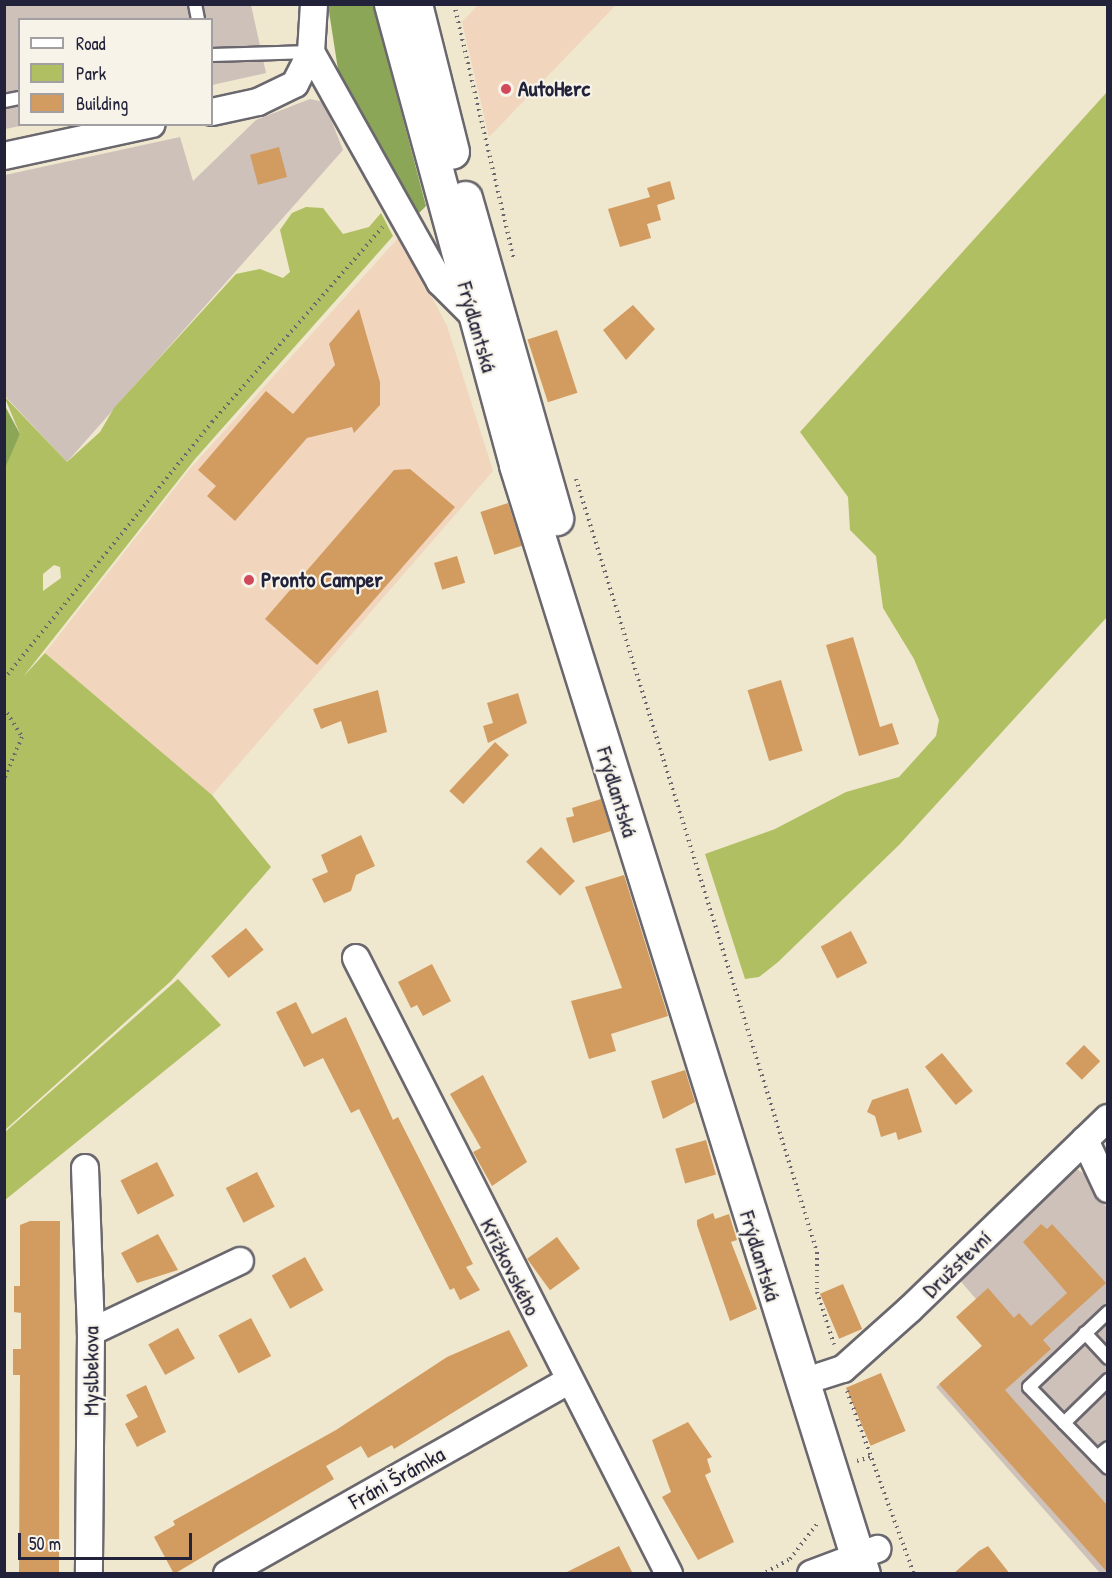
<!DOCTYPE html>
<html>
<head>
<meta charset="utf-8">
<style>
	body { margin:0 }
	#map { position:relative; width:1112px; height:1578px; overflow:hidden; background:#efe7ce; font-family:"Patrick Hand",sans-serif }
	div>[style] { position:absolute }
	.built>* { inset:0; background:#f1d5bd }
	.industrial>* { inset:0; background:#cec1ba }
	.green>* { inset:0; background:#b0bf61 }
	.forest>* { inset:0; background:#8ca657 }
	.building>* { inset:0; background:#d29c61; transform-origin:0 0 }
	.path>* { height:4px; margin-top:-2px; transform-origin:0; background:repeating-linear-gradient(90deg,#6a676e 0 1.5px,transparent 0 6px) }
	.roads { filter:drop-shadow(2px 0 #6a676e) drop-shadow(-2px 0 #6a676e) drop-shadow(0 2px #6a676e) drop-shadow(0 -2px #6a676e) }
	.service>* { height:12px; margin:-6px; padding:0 6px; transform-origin:6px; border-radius:6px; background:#fff }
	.minor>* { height:26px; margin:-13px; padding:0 13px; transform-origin:13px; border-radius:13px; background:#fff }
	.primary>* { height:33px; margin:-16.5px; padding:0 16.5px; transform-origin:16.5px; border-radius:16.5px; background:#fff }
	.dots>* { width:16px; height:16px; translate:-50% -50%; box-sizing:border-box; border:3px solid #f7f3e8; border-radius:50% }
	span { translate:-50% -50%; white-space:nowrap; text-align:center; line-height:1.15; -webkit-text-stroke:4.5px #f7f3e8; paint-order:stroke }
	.poi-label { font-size:22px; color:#22223b; font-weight:700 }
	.left { translate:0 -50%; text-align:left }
	.street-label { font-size:22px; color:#22223b }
	.frame { position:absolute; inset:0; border:6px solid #22223b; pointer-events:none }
	.legend { position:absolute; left:18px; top:18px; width:195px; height:108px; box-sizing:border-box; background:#f7f3e8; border:2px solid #a29fa3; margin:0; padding:8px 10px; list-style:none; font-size:18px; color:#22223b }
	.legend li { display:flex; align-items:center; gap:12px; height:30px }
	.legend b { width:30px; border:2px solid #a29fa3 }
	.scale { position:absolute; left:18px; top:1533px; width:174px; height:27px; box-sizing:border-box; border:3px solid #22223b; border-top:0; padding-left:8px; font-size:18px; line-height:21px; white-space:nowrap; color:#22223b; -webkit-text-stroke:4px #f7f3e8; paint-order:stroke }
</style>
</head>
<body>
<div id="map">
	<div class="built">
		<i style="clip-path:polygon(478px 5px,478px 4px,616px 5px,489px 137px,462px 22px)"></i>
		<i style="clip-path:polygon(400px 236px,447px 326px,493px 471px,212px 795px,45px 653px,189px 470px)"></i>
	</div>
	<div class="industrial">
		<i style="clip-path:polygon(4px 5px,251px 5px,266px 73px,212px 85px,212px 20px,20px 20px,20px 124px,25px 125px,5px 129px)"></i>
		<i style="clip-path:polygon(310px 99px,324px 102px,343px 150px,67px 462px,5px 396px,5px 175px,180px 137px,193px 181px,256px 120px)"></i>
		<i style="clip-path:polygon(1073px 1167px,1090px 1177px,1107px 1209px,1107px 1573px,1100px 1573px,936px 1387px,983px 1345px,976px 1299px,957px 1277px)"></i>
	</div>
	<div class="green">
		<i style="clip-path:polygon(1107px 92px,1107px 617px,899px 845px,778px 962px,759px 977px,745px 979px,705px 854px,775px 829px,846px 792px,899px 777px,936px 736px,939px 720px,914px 659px,883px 608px,876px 556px,850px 530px,848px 497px,800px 432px)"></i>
		<i style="clip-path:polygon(evenodd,306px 207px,323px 208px,343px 234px,369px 227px,381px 213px,393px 236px,195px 459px,23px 677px,45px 653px,212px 795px,271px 867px,171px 981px,5px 1130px,4px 468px,20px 434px,4px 396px,67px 462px,100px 432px,114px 408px,236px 274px,260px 269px,283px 278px,290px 272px,280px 230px,292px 213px,306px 207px,54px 565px,60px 567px,61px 578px,43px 591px,43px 574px,54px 565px)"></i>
		<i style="clip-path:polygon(178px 979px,221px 1025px,5px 1200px,5px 1132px)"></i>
	</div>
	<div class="forest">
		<i style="clip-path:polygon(328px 5px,373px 5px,426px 206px,414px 218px,339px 76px)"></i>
		<i style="clip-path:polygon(5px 406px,20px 434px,5px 468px)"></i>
	</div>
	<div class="building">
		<i style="left:279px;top:147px;width:31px;height:30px;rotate:75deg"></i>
		<i style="clip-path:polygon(670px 181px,675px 199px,657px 205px,661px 220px,647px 224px,651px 238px,620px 247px,608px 209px,650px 197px,647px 188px)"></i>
		<i style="clip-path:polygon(633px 305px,655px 329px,626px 360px,603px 330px)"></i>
		<i style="clip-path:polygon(359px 309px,380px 382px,380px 405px,354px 433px,352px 427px,307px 438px,235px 521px,207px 496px,216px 486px,198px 470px,266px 391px,293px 414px,335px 365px,329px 344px)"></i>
		<i style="left:557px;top:330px;width:66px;height:31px;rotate:72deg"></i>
		<i style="clip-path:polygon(410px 469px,455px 507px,317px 665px,265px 619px,394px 470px)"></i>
		<i style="left:508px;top:503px;width:45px;height:29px;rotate:72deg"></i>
		<i style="left:457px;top:556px;width:28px;height:24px;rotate:73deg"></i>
		<i style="clip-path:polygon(853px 637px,880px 727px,892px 723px,899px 744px,859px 756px,826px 645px)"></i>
		<i style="left:781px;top:680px;width:74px;height:35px;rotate:73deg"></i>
		<i style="clip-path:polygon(378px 690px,387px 732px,348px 744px,341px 721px,321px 729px,313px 709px)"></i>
		<i style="clip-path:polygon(518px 693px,527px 723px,488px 743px,483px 726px,493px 723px,487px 703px)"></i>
		<i style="left:495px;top:742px;width:19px;height:67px;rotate:43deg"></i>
		<i style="clip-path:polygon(601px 799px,611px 831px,573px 843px,566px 818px,574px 816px,572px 808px)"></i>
		<i style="clip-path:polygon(361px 835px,375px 866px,356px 875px,351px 891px,324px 903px,312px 879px,328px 872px,321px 855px)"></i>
		<i style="left:541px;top:847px;width:48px;height:21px;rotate:45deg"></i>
		<i style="clip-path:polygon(624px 875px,668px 1016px,611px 1034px,616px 1051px,589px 1059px,571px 1001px,622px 988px,585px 887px)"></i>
		<i style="left:246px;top:928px;width:28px;height:45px;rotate:51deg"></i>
		<i style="left:851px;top:931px;width:36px;height:34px;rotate:63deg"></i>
		<i style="clip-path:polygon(432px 964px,451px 1001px,423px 1016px,417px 1005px,411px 1008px,398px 982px)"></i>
		<i style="clip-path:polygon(296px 1002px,312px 1034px,346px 1017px,393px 1120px,398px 1117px,473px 1264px,466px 1267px,480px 1290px,460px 1300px,454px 1288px,450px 1290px,359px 1109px,351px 1113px,323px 1058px,304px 1067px,276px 1012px)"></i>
		<i style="left:1084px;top:1045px;width:23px;height:26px;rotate:45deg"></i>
		<i style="left:942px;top:1053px;width:49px;height:22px;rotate:51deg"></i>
		<i style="clip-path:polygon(685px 1070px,695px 1102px,663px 1119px,651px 1081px)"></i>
		<i style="clip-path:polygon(483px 1075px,527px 1162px,492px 1186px,473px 1152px,481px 1148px,450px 1094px)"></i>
		<i style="clip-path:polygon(908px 1088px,922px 1132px,898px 1140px,896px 1132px,881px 1137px,875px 1116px,867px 1112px,872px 1100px)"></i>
		<i style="left:706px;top:1140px;width:36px;height:32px;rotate:74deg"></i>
		<i style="left:157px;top:1162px;width:38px;height:41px;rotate:63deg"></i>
		<i style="left:257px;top:1172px;width:39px;height:35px;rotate:63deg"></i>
		<i style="clip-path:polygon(713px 1213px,715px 1219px,729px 1214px,737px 1240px,731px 1242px,757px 1309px,730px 1321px,697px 1225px,697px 1220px)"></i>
		<i style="clip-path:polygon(30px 1221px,60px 1221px,59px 1574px,19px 1574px,20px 1375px,13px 1375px,13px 1349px,21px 1349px,21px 1313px,14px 1312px,14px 1286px,20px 1286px,20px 1225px)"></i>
		<i style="clip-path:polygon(1041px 1224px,1047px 1229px,1052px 1224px,1106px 1283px,1043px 1340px,1051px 1349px,1005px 1390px,1107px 1505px,1107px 1572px,939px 1384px,982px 1346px,956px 1317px,988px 1288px,1014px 1318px,1019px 1313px,1031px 1326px,1067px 1293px,1023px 1242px)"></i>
		<i style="clip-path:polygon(158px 1234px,178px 1270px,137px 1283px,121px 1253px)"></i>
		<i style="left:557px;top:1237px;width:39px;height:37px;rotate:54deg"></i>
		<i style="left:305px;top:1257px;width:38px;height:38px;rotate:61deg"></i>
		<i style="left:843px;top:1284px;width:49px;height:25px;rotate:67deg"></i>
		<i style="left:251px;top:1318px;width:43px;height:37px;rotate:62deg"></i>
		<i style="left:178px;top:1328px;width:35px;height:34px;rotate:61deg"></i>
		<i style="clip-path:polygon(509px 1330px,528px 1366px,394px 1449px,392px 1445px,368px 1458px,361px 1446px,326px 1466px,334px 1479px,174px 1574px,154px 1537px,175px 1525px,173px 1521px,336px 1430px,447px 1357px)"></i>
		<i style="left:881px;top:1373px;width:63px;height:38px;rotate:67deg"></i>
		<i style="clip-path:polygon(146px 1385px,166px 1432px,137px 1447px,125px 1424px,138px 1417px,126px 1395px)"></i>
		<i style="clip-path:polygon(688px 1422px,712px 1457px,707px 1459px,711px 1472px,705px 1475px,734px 1542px,698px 1560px,662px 1497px,671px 1492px,652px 1440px)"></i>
		<i style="clip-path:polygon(619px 1546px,633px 1574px,563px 1574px)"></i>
		<i style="clip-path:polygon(988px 1546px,1010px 1574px,953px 1574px,979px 1551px)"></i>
	</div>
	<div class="path">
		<i style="left:454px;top:4px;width:263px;rotate:76.8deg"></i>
		<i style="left:576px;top:479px;width:810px;rotate:72.68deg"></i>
		<i style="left:817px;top:1252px;width:40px;rotate:90deg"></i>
		<i style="left:817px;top:1292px;width:55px;rotate:71.9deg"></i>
		<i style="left:4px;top:679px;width:331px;rotate:-51deg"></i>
		<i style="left:212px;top:422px;width:259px;rotate:-48.8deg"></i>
		<i style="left:4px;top:708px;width:34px;rotate:58deg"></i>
		<i style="left:22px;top:737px;width:46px;rotate:113.2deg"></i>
		<i style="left:847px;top:1391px;width:195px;rotate:69.9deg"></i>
		<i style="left:857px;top:1461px;width:17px;rotate:-17deg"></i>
		<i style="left:766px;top:1572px;width:27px;rotate:-28deg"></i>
		<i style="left:790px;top:1559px;width:44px;rotate:-52.4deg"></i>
	</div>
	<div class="roads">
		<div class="service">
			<i style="left:195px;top:4px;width:16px;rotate:79deg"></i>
			<i style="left:212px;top:55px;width:99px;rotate:-1.7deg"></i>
			<i style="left:4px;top:101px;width:16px;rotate:-11deg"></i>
			<i style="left:1108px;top:1312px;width:109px;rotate:136.5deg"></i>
			<i style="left:1029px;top:1387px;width:113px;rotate:45.7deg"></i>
			<i style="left:1085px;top:1333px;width:34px;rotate:47deg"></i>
			<i style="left:1064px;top:1423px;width:62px;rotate:-44.3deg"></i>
			<i style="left:1097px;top:1457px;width:14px;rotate:-39deg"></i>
		</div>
		<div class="minor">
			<i style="left:311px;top:52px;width:264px;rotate:60.7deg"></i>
			<i style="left:440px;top:282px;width:47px;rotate:45deg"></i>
			<i style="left:212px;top:112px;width:47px;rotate:-12.3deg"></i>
			<i style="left:258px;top:102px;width:41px;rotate:-25.9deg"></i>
			<i style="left:295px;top:84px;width:36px;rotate:-63deg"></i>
			<i style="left:311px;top:52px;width:48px;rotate:-86.4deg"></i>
			<i style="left:4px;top:156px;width:151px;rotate:-12.2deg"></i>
			<i style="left:356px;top:958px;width:691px;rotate:63.06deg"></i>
			<i style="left:1085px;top:1140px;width:54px;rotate:64.9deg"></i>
			<i style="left:85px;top:1168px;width:164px;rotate:87.9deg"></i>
			<i style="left:91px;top:1332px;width:242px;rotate:90.5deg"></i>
			<i style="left:91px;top:1332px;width:165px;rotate:-25.5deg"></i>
			<i style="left:821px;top:1376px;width:23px;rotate:-18deg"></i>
			<i style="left:843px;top:1369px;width:90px;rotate:-41.8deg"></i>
			<i style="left:910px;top:1309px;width:275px;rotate:-44deg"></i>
			<i style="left:227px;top:1574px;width:390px;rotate:-29.5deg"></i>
			<i style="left:811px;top:1574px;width:71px;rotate:-20.7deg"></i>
		</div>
		<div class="primary">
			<i style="left:391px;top:4px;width:478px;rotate:74.8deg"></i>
			<i style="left:516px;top:465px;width:1162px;rotate:72.63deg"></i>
			<i style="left:415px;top:4px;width:152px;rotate:75.9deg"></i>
			<i style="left:465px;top:198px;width:333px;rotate:74.1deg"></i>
		</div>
	</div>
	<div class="dots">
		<i style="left:506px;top:89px;background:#d1495b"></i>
		<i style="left:249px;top:580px;background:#d1495b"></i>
	</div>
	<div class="poi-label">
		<span class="left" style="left:518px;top:89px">AutoHerc</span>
		<span class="left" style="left:261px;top:580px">Pronto Camper</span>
	</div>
	<div class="street-label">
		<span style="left:477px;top:327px;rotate:74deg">Frýdlantská</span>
		<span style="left:617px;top:792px;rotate:73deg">Frýdlantská</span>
		<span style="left:760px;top:1256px;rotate:73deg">Frýdlantská</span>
		<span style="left:957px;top:1264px;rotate:-44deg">Družstevní</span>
		<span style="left:510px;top:1267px;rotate:63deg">Křížkovského</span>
		<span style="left:91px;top:1371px;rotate:-90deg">Myslbekova</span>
		<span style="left:397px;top:1478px;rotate:-29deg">Fráni Šrámka</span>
	</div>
	<div class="frame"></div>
	<ul class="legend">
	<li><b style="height:8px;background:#fff"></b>Road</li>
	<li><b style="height:16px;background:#b0bf61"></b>Park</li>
	<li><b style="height:16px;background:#d29c61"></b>Building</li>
	</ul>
	<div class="scale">50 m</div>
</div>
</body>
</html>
